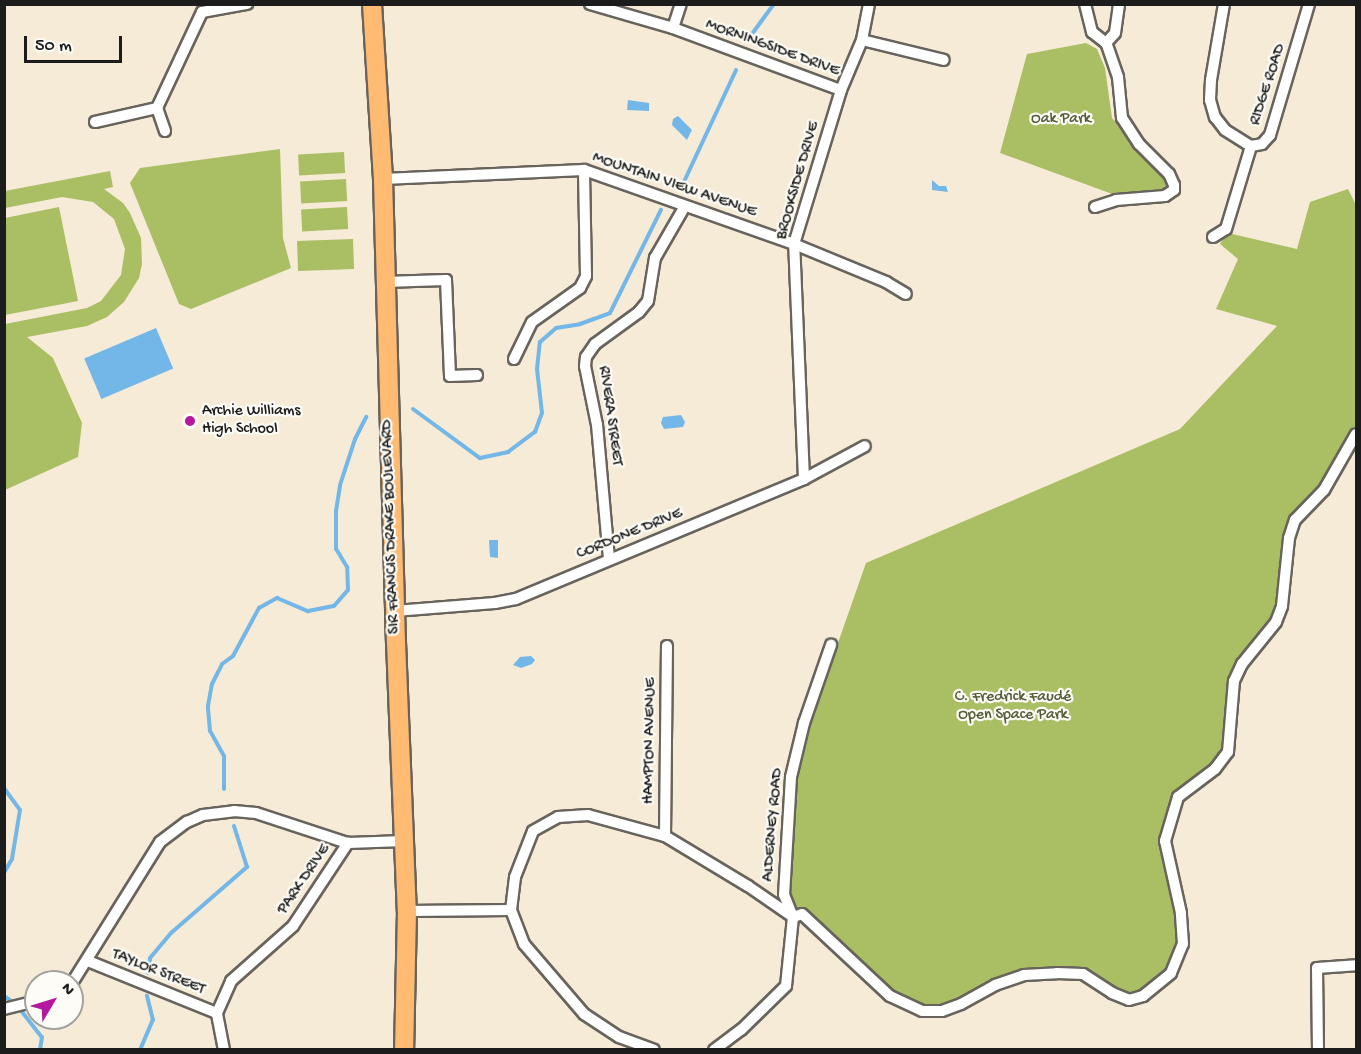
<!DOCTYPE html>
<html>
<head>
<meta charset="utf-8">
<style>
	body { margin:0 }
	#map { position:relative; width:1361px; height:1054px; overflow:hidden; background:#f6ebd6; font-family:"Gochi Hand",sans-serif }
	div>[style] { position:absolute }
	.green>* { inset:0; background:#aabe63; transform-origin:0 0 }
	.water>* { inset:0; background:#72b7e8; transform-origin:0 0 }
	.stream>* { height:4px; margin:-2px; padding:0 2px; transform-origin:2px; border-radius:2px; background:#72b7e8 }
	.roads { filter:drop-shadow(2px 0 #68645d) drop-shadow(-2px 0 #68645d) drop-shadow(0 2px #68645d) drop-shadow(0 -2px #68645d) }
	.minor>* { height:10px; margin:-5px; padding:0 5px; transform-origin:5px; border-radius:5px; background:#fff }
	.primary>* { height:18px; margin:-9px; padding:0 9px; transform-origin:9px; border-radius:9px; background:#febb71 }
	.dots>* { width:16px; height:16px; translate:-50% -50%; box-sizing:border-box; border:3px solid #fdfcf7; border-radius:50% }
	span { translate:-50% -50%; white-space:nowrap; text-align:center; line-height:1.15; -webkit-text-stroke:4.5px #fdfcf7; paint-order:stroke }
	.street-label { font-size:16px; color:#1c1c1c }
	.park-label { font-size:16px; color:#555d38 }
	.poi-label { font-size:16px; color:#1c1c1c }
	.left { translate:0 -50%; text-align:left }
	.frame { position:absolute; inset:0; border:6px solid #1c1c1c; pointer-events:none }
	.north { position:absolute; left:24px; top:970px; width:60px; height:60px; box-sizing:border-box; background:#fdfcf7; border:2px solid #a3a29f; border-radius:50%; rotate:52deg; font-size:16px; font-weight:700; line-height:24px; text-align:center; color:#1c1c1c }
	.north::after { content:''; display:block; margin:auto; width:21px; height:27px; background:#b5179e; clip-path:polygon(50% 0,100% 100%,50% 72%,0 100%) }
	.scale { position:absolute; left:24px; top:36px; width:98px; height:27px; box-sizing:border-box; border:3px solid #1c1c1c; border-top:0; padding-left:8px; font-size:18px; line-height:21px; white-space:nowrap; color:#1c1c1c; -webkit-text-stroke:4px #fdfcf7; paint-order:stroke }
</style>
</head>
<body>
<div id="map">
	<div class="green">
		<i style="clip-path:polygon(1086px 43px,1097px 49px,1105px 68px,1112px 118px,1174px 185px,1166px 190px,1115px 195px,1000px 153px,1027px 54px)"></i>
		<i style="clip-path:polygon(280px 149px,283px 238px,291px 268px,191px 309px,179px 304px,130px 183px,140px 168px)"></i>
		<i style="left:344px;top:152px;width:21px;height:46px;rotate:87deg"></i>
		<i style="clip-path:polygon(110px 171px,113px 187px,104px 189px,123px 203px,130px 213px,141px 238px,142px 264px,139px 278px,124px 302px,107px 317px,87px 326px,27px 337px,53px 358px,82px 423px,78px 457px,5px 490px,5px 324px,87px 308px,101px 301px,121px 275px,125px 249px,114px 219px,93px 202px,62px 197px,5px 208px,5px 191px)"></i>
		<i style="left:346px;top:179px;width:22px;height:46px;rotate:87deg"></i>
		<i style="clip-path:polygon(1348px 189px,1356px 205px,1356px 434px,1330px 479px,1295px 520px,1282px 606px,1242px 664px,1228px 752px,1178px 797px,1165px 841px,1183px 944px,1171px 973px,1129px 1000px,1084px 974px,1024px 976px,942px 1011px,906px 1006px,802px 915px,793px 917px,784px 895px,791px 777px,866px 563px,1180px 429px,1277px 326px,1216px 309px,1238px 259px,1220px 244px,1228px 233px,1297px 249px,1310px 202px)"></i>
		<i style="clip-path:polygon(59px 207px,78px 301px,5px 315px,5px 218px)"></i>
		<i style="left:347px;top:207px;width:22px;height:46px;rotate:87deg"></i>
		<i style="left:353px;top:239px;width:30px;height:56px;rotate:88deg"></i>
	</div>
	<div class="water">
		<i style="clip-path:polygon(628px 100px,649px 103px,649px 111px,627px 110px)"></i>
		<i style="clip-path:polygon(678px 116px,692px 130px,687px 140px,672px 125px,673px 119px)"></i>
		<i style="clip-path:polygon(932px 180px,939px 186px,946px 186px,948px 192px,932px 190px)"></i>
		<i style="left:156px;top:328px;width:44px;height:78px;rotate:67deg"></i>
		<i style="clip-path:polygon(681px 415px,685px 422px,683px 427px,664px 429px,661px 423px,663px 417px)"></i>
		<i style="clip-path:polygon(489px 540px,498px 540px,498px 558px,490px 557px)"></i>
		<i style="clip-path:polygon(531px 656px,535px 660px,532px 664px,521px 668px,513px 665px,520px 657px)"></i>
	</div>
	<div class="stream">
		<i style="left:752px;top:34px;width:37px;rotate:-54deg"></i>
		<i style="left:682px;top:186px;width:128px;rotate:-65deg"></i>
		<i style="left:413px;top:409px;width:83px;rotate:36.2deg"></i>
		<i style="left:480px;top:458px;width:29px;rotate:-12deg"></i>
		<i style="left:508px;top:452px;width:34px;rotate:-37deg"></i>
		<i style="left:535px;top:432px;width:20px;rotate:-70deg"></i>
		<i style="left:542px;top:413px;width:44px;rotate:-96.5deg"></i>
		<i style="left:537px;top:369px;width:27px;rotate:-84deg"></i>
		<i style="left:540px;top:342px;width:21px;rotate:-41deg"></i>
		<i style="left:556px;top:328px;width:24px;rotate:-9deg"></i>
		<i style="left:580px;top:324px;width:32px;rotate:-20deg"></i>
		<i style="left:610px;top:313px;width:115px;rotate:-63.7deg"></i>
		<i style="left:4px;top:788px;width:27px;rotate:54deg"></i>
		<i style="left:20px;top:810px;width:50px;rotate:99.3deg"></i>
		<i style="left:12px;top:859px;width:16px;rotate:120deg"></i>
		<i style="left:224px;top:789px;width:33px;rotate:-90deg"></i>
		<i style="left:224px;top:756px;width:29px;rotate:-119deg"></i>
		<i style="left:210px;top:731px;width:25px;rotate:-95deg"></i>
		<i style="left:208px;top:706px;width:22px;rotate:-80deg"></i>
		<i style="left:212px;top:684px;width:22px;rotate:-63deg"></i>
		<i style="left:222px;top:664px;width:14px;rotate:-36deg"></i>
		<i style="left:233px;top:656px;width:55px;rotate:-61.6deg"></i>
		<i style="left:259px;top:608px;width:21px;rotate:-29deg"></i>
		<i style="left:277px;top:598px;width:34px;rotate:23deg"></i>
		<i style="left:308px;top:611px;width:26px;rotate:-11deg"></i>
		<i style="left:334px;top:606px;width:21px;rotate:-49deg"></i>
		<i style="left:348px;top:590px;width:23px;rotate:-92deg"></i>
		<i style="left:347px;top:567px;width:21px;rotate:-121deg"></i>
		<i style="left:336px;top:549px;width:38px;rotate:-90deg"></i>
		<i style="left:336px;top:511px;width:26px;rotate:-81deg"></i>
		<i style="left:340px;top:485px;width:48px;rotate:-71.9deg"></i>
		<i style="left:355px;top:439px;width:25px;rotate:-63deg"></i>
		<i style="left:148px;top:973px;width:15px;rotate:-82deg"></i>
		<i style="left:150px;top:958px;width:33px;rotate:-50deg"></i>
		<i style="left:171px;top:933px;width:101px;rotate:-41deg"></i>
		<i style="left:247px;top:867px;width:43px;rotate:-107.6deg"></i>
		<i style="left:4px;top:996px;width:12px;rotate:35deg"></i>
		<i style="left:19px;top:1008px;width:37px;rotate:52deg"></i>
		<i style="left:42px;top:1037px;width:13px;rotate:99deg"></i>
		<i style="left:140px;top:1050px;width:33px;rotate:-67deg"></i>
		<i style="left:153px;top:1020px;width:25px;rotate:-104deg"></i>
	</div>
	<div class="roads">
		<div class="minor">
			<i style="left:590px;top:4px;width:86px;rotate:16.1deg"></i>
			<i style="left:673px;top:28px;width:179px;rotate:20.3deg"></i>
			<i style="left:1085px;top:4px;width:29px;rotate:76deg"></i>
			<i style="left:1092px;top:32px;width:18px;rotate:38deg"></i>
			<i style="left:1224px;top:4px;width:77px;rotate:99.7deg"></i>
			<i style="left:1211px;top:80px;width:20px;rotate:93deg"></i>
			<i style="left:1210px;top:100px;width:18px;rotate:74deg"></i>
			<i style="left:1215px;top:117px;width:16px;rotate:52deg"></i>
			<i style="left:1225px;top:130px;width:31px;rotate:32deg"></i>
			<i style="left:1251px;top:146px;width:11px;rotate:-10deg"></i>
			<i style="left:1262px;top:144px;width:12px;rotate:-48deg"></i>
			<i style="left:1270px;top:135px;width:137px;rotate:-73.4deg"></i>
			<i style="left:673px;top:28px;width:25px;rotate:-72deg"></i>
			<i style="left:862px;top:40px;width:84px;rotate:13.7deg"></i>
			<i style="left:1106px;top:43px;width:13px;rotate:-48deg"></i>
			<i style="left:1115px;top:33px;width:29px;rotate:-82deg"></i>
			<i style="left:95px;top:122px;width:64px;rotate:-12.7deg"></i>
			<i style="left:165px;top:131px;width:24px;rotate:-109deg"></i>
			<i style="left:157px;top:108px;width:106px;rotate:-64.9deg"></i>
			<i style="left:202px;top:12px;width:46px;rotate:-10.1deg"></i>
			<i style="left:383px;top:179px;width:201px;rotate:-2.6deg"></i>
			<i style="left:584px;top:170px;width:223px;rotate:19.4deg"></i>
			<i style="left:794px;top:244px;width:100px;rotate:22.4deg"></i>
			<i style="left:886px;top:282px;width:23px;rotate:31deg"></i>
			<i style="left:1095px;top:207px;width:22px;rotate:-18deg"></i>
			<i style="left:1116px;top:200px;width:49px;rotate:-4.7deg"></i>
			<i style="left:1165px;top:196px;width:11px;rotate:-34deg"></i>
			<i style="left:1174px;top:190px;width:5px;rotate:-90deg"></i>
			<i style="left:1174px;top:185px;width:12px;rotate:-114deg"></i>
			<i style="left:1169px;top:174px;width:42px;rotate:-135deg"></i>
			<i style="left:1139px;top:144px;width:31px;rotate:-123deg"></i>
			<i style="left:1122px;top:118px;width:41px;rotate:-95.6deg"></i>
			<i style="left:1118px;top:77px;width:36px;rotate:-109deg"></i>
			<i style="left:1213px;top:237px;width:15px;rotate:-32deg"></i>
			<i style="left:1226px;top:229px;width:87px;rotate:-73.2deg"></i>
			<i style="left:384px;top:282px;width:62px;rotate:-1.8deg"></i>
			<i style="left:446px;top:280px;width:96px;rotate:87.6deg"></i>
			<i style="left:450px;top:376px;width:27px;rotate:-2deg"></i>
			<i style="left:514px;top:359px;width:41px;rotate:-64.1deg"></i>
			<i style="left:532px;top:322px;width:59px;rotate:-35.3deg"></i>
			<i style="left:580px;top:288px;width:13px;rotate:-63deg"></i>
			<i style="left:586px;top:276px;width:106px;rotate:-91.1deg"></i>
			<i style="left:804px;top:479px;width:235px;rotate:-92.4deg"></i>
			<i style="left:794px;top:244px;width:161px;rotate:-73deg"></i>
			<i style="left:841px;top:90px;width:54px;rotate:-67.2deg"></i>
			<i style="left:862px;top:40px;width:37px;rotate:-79deg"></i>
			<i style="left:609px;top:559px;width:135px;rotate:-95.1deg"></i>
			<i style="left:597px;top:425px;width:60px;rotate:-101.5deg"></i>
			<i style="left:585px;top:366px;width:9px;rotate:-84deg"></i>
			<i style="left:586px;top:357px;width:16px;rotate:-55deg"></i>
			<i style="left:595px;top:344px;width:54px;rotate:-36deg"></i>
			<i style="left:639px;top:312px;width:14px;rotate:-51deg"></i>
			<i style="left:648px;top:301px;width:44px;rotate:-80.8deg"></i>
			<i style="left:655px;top:258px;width:60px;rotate:-60deg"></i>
			<i style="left:395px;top:611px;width:100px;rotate:-4.6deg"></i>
			<i style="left:495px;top:603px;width:21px;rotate:-11deg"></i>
			<i style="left:516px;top:599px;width:312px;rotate:-22.6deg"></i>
			<i style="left:804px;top:479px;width:69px;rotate:-28.4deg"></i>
			<i style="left:665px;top:836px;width:190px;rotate:-89.4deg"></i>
			<i style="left:511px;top:910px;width:36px;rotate:69deg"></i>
			<i style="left:524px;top:944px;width:92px;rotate:49.4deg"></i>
			<i style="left:584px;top:1014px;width:42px;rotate:33.3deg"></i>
			<i style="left:619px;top:1037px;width:37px;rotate:20deg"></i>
			<i style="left:407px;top:911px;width:104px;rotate:-0.6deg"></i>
			<i style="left:511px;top:910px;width:33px;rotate:-83deg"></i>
			<i style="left:515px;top:877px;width:49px;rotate:-68.6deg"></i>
			<i style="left:533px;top:831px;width:29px;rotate:-29deg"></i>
			<i style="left:558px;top:817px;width:30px;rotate:-4deg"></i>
			<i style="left:588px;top:815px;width:80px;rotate:15.3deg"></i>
			<i style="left:665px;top:836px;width:97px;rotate:31.1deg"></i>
			<i style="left:748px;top:886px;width:55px;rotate:34.6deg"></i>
			<i style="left:793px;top:917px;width:9px;rotate:-18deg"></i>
			<i style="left:802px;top:914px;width:120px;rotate:43deg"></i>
			<i style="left:890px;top:996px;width:35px;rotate:25deg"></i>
			<i style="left:922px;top:1011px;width:20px"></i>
			<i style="left:942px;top:1011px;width:20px;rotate:-20deg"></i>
			<i style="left:961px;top:1004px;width:39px;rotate:-29deg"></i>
			<i style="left:995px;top:985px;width:31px;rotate:-19deg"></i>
			<i style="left:1024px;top:975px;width:33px;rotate:-3deg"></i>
			<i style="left:1057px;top:973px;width:26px;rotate:2deg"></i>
			<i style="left:1083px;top:974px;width:35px;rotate:33deg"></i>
			<i style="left:1112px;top:993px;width:18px;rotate:22deg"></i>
			<i style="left:1129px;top:1000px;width:15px;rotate:-16deg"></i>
			<i style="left:1143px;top:996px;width:36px;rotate:-39deg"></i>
			<i style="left:1171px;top:973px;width:31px;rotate:-68deg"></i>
			<i style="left:1183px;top:944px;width:31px;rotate:-94deg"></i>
			<i style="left:1181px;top:913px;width:74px;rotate:-102.5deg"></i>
			<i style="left:1165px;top:841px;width:46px;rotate:-73.5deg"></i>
			<i style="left:1178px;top:797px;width:46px;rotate:-37.1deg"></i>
			<i style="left:1215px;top:769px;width:21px;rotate:-53deg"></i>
			<i style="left:1228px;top:752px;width:71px;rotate:-85.2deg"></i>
			<i style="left:1234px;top:681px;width:19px;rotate:-65deg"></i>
			<i style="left:1242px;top:664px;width:54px;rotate:-51deg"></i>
			<i style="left:1276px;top:622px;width:17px;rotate:-69deg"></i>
			<i style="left:1282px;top:606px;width:68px;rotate:-84.1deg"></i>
			<i style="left:1289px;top:538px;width:19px;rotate:-72deg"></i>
			<i style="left:1295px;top:520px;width:42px;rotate:-46deg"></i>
			<i style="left:1324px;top:490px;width:64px;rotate:-60.3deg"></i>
			<i style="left:88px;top:961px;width:139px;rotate:22deg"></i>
			<i style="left:72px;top:983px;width:166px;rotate:-58deg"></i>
			<i style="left:160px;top:842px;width:34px;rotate:-37deg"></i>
			<i style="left:187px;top:822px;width:17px;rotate:-24deg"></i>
			<i style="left:203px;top:815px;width:31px;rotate:-7deg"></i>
			<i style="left:234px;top:811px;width:22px;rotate:5deg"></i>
			<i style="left:256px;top:813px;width:97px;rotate:18.1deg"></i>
			<i style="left:348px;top:843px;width:56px;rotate:-2deg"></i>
			<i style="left:4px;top:1009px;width:33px;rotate:-14deg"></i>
			<i style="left:224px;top:1050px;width:38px;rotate:-101deg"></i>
			<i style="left:217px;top:1013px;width:35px;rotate:-66deg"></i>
			<i style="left:231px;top:981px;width:83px;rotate:-41.6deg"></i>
			<i style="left:293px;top:926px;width:100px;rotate:-56.5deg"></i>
			<i style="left:714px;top:1050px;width:34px;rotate:-37deg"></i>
			<i style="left:741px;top:1030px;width:63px;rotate:-44.4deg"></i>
			<i style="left:786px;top:986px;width:69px;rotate:-84.2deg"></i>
			<i style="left:793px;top:917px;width:24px;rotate:-112deg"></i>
			<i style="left:784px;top:895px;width:118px;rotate:-86.6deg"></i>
			<i style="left:791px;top:777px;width:56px;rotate:-76.5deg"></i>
			<i style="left:804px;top:723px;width:83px;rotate:-70.9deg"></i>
			<i style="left:1318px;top:1050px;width:82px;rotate:-90.7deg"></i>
			<i style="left:1317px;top:968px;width:39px;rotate:-4deg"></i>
		</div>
		<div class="primary">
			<i style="left:372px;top:4px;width:175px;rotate:86.4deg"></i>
			<i style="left:383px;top:179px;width:463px;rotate:88.4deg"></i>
			<i style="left:396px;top:642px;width:269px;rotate:87.7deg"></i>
			<i style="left:407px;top:911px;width:139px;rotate:91.2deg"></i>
		</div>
	</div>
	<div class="dots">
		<i style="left:190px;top:421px;background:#b5179e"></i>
	</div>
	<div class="street-label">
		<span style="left:772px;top:49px;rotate:20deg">MORNINGSIDE DRIVE</span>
		<span style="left:1269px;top:85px;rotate:-72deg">RIDGE ROAD</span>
		<span style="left:799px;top:181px;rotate:-74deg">BROOKSIDE DRIVE</span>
		<span style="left:674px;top:186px;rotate:19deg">MOUNTAIN VIEW AVENUE</span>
		<span style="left:609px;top:416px;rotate:82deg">RIVERA STREET</span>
		<span style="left:392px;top:527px;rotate:-92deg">SIR FRANCIS DRAKE BOULEVARD</span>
		<span style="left:630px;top:535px;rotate:-22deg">CORDONE DRIVE</span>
		<span style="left:651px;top:741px;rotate:-89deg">HAMPTON AVENUE</span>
		<span style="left:774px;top:825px;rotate:-85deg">ALDERNEY ROAD</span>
		<span style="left:305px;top:880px;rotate:-56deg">PARK DRIVE</span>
		<span style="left:158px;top:973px;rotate:22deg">TAYLOR STREET</span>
	</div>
	<div class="park-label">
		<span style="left:1061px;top:120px">Oak Park</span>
		<span style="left:1013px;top:707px">C. Fredrick Faudé<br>Open Space Park</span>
	</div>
	<div class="poi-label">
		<span class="left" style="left:202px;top:421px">Archie Williams<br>High School</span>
	</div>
	<div class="frame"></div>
	<div class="north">N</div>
	<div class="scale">50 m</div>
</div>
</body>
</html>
